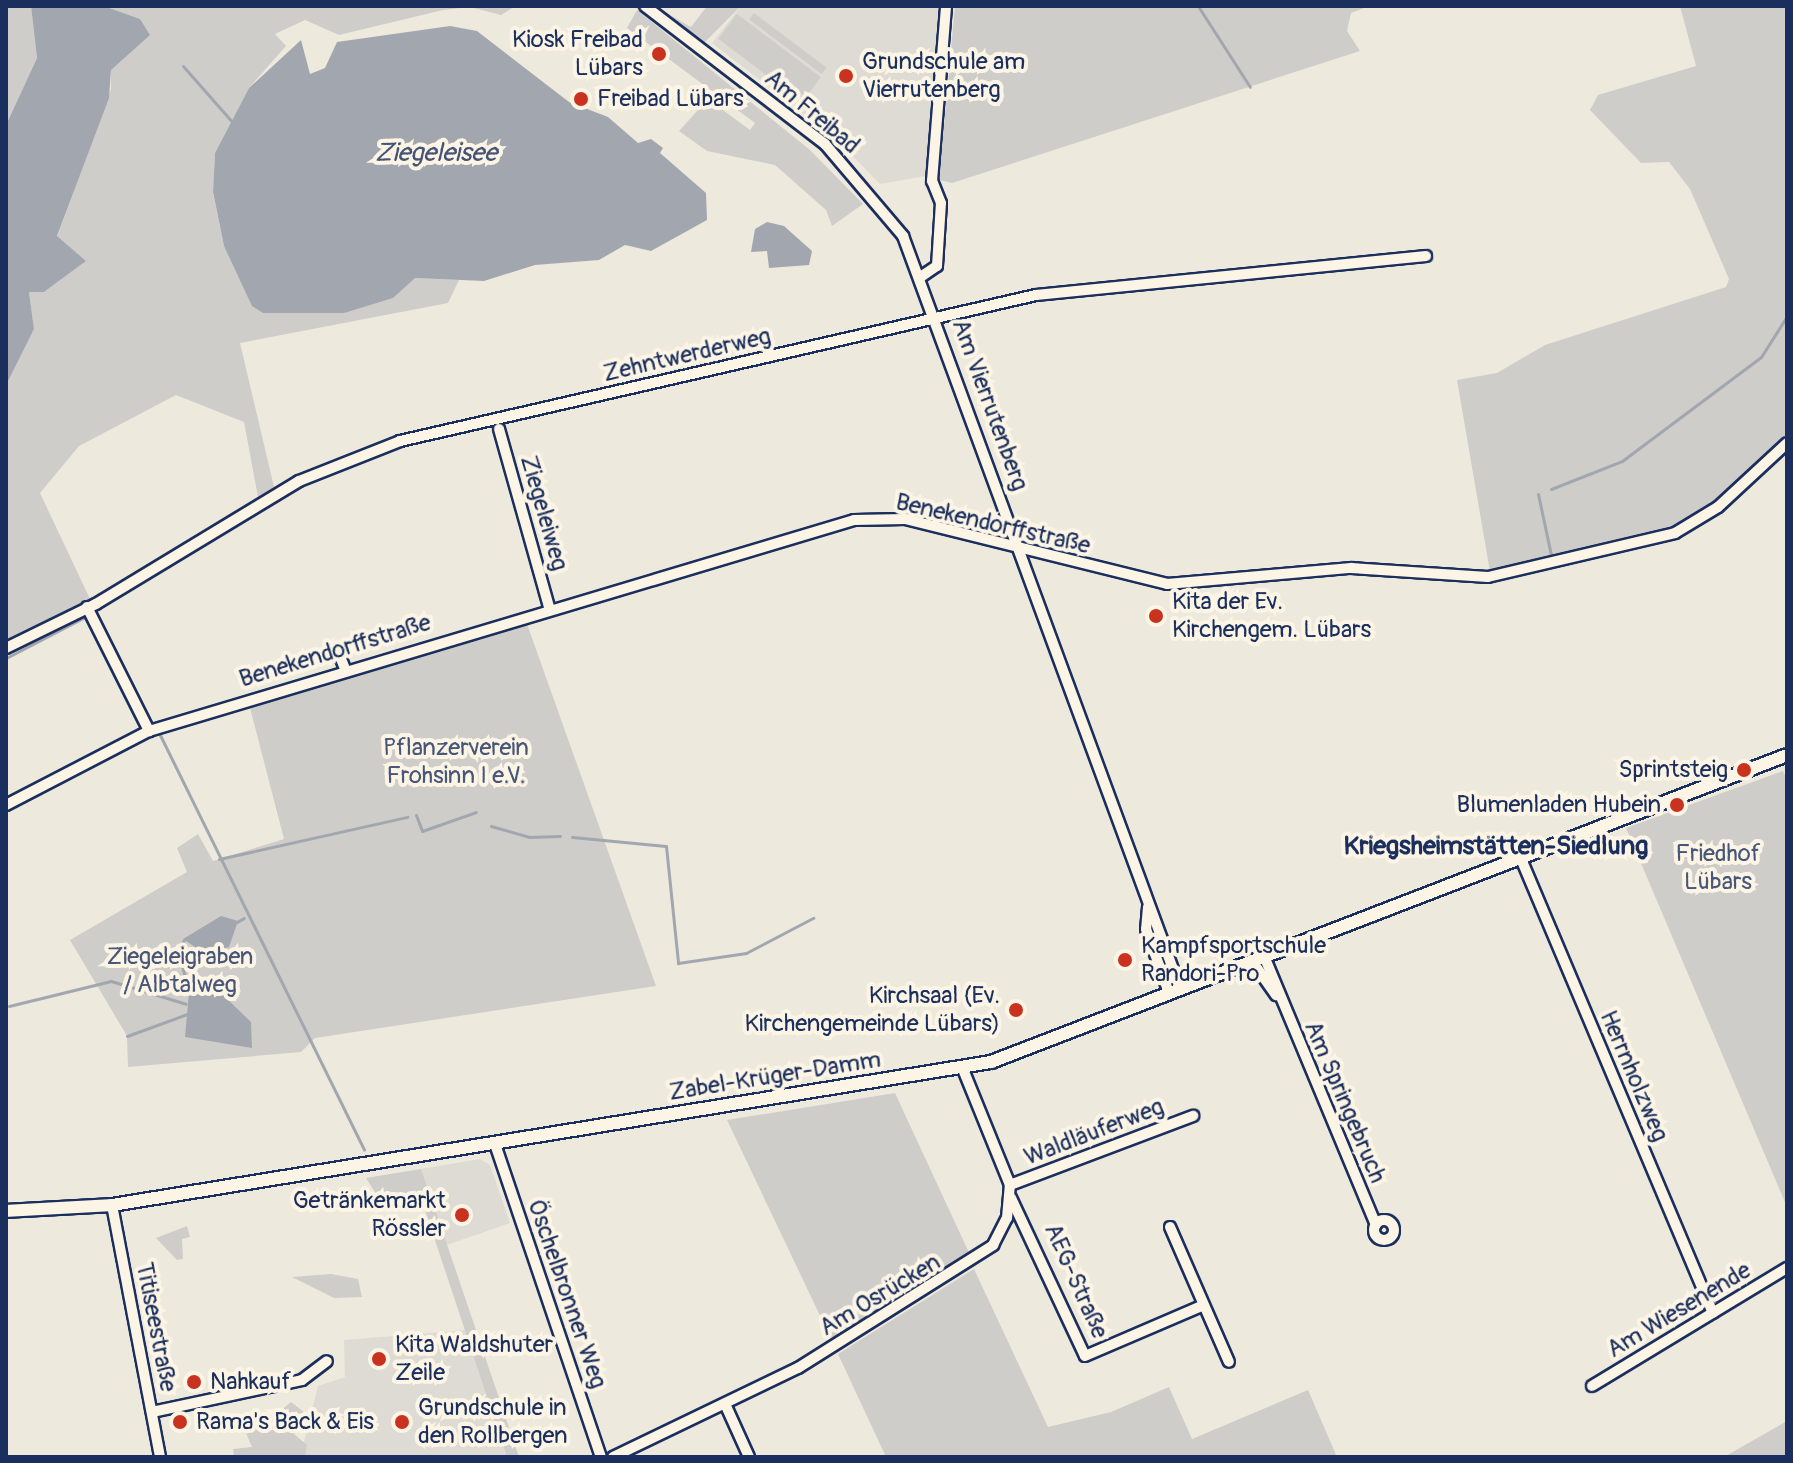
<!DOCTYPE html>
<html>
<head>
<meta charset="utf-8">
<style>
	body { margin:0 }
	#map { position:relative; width:1793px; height:1463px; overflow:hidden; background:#eee9dd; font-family:Pangolin,sans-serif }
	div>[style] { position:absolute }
	.built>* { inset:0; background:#dedbd4 }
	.green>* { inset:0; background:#cfcdca; transform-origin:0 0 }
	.water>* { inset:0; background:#a2a7af }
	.stream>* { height:3px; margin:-1.5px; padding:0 1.5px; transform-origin:1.5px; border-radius:1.5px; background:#a2a7af }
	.roads { filter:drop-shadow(2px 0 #1b2f5e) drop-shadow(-2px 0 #1b2f5e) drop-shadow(0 2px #1b2f5e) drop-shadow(0 -2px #1b2f5e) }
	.minor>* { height:10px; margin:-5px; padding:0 5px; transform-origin:5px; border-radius:5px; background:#fcf5e5 }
	.minor>.ring { margin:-5px; padding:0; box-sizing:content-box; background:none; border:10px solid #fcf5e5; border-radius:50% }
	.tertiary>* { height:12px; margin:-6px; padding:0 6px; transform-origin:6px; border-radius:6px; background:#fcf5e5 }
	.dots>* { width:22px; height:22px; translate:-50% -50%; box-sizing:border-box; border:4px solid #fcf5e5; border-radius:50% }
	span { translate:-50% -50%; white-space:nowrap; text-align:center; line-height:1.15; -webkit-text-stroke:8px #fcf5e5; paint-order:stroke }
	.poi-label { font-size:24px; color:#1b2f5e }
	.right { translate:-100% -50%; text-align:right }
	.left { translate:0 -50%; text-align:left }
	.street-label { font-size:24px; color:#1b2f5e }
	.park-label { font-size:24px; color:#485679 }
	.water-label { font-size:26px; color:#445376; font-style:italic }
	.neighbourhood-label { font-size:26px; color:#1b2f5e; font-weight:700 }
	.frame { position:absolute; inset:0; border:8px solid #1b2f5e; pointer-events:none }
</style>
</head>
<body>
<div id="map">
	<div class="built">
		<i style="clip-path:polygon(741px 6px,943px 6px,926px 176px,880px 184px,837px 140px,712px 43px)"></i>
		<i style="clip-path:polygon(480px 1159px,490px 1165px,510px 1223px,447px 1245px,421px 1169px)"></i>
		<i style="clip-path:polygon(467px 1330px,507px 1457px,300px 1457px,318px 1386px,345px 1377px,344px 1340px)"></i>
	</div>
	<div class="green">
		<i style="clip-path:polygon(6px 6px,31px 6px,37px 58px,6px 125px)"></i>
		<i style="clip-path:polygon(104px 6px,516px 6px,501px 15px,470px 7px,443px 10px,339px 35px,305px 20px,275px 34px,286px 46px,249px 88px,215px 153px,213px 193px,224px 246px,263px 313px,344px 313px,415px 278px,459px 280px,448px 303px,240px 343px,274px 487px,258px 497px,244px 422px,176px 395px,79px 446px,40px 493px,90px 599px,6px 642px,7px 372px,34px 329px,29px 292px,44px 292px,86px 261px,57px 237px,111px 89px,111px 70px,143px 36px,140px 19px)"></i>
		<i style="clip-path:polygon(654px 6px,691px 27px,707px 6px,741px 6px,704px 43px)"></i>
		<i style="clip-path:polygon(955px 6px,1369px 6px,1351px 13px,1347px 31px,1360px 51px,952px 183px,939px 180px)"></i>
		<i style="clip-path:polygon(1680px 6px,1787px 6px,1787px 436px,1687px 524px,1490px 572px,1457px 380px,1497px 373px,1545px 345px,1726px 287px,1729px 279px,1690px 189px,1669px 162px,1641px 163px,1590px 110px,1598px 95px,1696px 66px)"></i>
		<i style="clip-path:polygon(637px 10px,810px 150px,863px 204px,832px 226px,826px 210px,775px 165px,707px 151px,679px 131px,708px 99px,750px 130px,755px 123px,627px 28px)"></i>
		<i style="left:754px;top:13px;width:91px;height:8px;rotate:37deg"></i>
		<i style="left:737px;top:14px;width:105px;height:31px;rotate:37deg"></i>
		<i style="clip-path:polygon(527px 624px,656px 986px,315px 1038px,301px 1052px,128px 1067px,127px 1036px,70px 940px,187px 872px,177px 848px,198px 834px,213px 861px,284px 839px,249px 704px)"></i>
		<i style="clip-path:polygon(1783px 771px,1787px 781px,1787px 1207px,1626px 828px)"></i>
		<i style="clip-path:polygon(895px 1093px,971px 1257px,833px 1343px,727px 1120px)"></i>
		<i style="clip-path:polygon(421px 1169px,432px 1200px,519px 1457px,507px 1457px,421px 1198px,378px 1197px,366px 1178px)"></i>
		<i style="clip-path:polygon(187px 1226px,190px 1237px,182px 1239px,183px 1259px,177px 1260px,156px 1238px)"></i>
		<i style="clip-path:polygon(974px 1269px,1048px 1427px,1111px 1412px,1169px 1387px,1192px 1439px,1308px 1390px,1337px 1457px,886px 1457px,838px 1354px)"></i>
		<i style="clip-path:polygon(331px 1274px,358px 1279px,362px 1297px,334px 1298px,292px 1277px)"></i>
		<i style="clip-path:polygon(291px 1402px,309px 1416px,294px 1434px,307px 1445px,305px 1457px,234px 1457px,233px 1449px,252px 1447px,241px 1421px,273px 1417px)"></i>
		<i style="clip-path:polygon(1787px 1421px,1787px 1457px,1724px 1457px)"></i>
	</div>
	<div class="water">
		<i style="clip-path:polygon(31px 6px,104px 6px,140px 19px,150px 35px,111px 70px,109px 98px,57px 236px,86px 261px,44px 292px,29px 292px,34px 329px,6px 385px,6px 125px,37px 58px)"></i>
		<i style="clip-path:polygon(450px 26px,477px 31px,569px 102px,608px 117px,638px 143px,651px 139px,663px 148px,660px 153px,706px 193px,707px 220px,651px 251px,625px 245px,599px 260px,535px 265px,484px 281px,415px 278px,393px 298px,344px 313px,263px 313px,252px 306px,224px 246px,213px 192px,215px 153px,249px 88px,301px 40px,310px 74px,325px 68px,337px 42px)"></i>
		<i style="clip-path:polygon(767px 222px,784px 226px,812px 251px,809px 265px,769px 268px,767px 251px,751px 252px,755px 229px)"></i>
		<i style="clip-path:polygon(221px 916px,238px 921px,229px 947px,206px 954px,183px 939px)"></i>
		<i style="clip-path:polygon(204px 990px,223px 995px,251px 1022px,252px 1048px,185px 1037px,189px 992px)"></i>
	</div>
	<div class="stream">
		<i style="left:1198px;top:6px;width:96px;rotate:57.3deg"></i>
		<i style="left:183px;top:66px;width:76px;rotate:48.7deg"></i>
		<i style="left:1551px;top:489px;width:76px;rotate:-21.5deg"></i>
		<i style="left:1622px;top:461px;width:174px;rotate:-36.8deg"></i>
		<i style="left:1761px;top:357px;width:49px;rotate:-57.6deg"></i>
		<i style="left:1538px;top:494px;width:62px;rotate:78deg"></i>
		<i style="left:6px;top:658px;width:89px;rotate:-27.4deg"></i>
		<i style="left:85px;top:617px;width:113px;rotate:63.2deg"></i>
		<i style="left:160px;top:735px;width:462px;rotate:63.8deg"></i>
		<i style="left:416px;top:815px;width:17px;rotate:69deg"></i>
		<i style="left:422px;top:831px;width:57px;rotate:-19.4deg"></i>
		<i style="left:491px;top:826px;width:40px;rotate:16deg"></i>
		<i style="left:529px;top:837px;width:31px;rotate:-2deg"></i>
		<i style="left:572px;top:837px;width:94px;rotate:5.5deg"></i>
		<i style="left:666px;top:846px;width:118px;rotate:84.1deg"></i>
		<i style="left:678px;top:963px;width:69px;rotate:-8.4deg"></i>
		<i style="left:746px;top:953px;width:76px;rotate:-27.6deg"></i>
		<i style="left:219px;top:859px;width:193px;rotate:-12.6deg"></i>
		<i style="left:235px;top:923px;width:10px;rotate:-29deg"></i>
		<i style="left:184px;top:940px;width:13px;rotate:119deg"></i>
		<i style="left:178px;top:951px;width:42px;rotate:75deg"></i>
		<i style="left:9px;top:1006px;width:105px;rotate:-13.8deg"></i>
		<i style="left:111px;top:981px;width:78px;rotate:17deg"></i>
		<i style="left:127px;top:1036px;width:64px;rotate:-20.1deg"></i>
	</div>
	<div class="roads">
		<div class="minor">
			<i style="left:645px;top:6px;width:227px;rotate:37.5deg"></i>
			<i style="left:825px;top:144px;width:121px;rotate:49.7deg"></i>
			<i style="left:903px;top:236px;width:801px;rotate:69.78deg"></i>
			<i style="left:922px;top:276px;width:18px;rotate:-34deg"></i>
			<i style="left:937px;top:266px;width:63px;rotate:-86.4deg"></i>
			<i style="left:941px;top:203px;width:24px;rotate:-112deg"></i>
			<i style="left:932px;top:181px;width:176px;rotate:-85.4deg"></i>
			<i style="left:499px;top:429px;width:185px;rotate:74.3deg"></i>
			<i style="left:87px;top:607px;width:139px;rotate:63.4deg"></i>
			<i style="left:6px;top:648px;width:100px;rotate:-26.1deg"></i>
			<i style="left:96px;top:604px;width:237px;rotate:-31.2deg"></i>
			<i style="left:299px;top:481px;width:109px;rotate:-21.6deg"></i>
			<i style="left:400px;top:441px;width:653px;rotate:-12.93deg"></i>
			<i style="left:1036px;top:295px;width:392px;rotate:-5.7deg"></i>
			<i style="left:337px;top:649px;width:22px;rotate:68deg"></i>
			<i style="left:6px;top:805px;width:161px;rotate:-27.4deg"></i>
			<i style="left:149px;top:731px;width:736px;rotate:-16.66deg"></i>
			<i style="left:854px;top:520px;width:51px;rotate:-1.1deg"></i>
			<i style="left:905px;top:519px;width:270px;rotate:13.9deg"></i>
			<i style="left:1167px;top:584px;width:185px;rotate:-5deg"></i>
			<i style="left:1351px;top:568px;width:137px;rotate:3.8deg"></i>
			<i style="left:1488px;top:577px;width:192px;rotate:-13.2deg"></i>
			<i style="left:1675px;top:533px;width:50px;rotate:-31.2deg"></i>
			<i style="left:1718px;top:507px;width:94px;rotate:-42.8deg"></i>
			<i style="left:1519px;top:854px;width:498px;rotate:67.1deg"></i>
			<i style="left:1148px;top:907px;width:22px;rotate:95deg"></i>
			<i style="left:1146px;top:929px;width:68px;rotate:70.2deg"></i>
			<i style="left:1264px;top:956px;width:291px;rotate:67.4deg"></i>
			<i style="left:1252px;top:961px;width:42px;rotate:54.8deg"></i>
			<i style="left:495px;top:1144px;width:330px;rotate:71.3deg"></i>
			<i style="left:1010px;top:1185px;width:196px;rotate:-20.7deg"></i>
			<i style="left:1011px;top:1198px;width:174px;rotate:64.9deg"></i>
			<i style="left:1085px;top:1356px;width:129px;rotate:-23.2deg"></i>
			<i style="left:112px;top:1205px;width:257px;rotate:79.2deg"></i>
			<i class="ring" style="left:1374px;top:1220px;width:10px;height:10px"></i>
			<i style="left:1170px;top:1227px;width:147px;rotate:66.4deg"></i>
			<i style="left:1592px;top:1386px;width:228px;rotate:-31.2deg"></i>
			<i style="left:726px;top:1406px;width:56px;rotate:65.7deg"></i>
			<i style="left:152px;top:1412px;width:153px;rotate:-12deg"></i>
			<i style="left:302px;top:1380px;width:31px;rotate:-37deg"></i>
			<i style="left:613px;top:1457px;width:205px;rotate:-25.7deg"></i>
			<i style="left:798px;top:1368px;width:231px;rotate:-32.2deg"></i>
			<i style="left:993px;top:1245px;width:30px;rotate:-63deg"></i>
			<i style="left:1007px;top:1218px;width:33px;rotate:-85deg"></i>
			<i style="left:1010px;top:1185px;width:127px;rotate:-112.1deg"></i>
		</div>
		<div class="tertiary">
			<i style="left:6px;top:1211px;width:106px;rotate:-3.2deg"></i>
			<i style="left:112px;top:1205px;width:891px;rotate:-9.24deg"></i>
			<i style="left:991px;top:1062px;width:853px;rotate:-21.09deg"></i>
		</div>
	</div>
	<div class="dots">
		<i style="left:659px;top:54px;background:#c8321e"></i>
		<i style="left:846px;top:76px;background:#c8321e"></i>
		<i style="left:581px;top:99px;background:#c8321e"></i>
		<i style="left:1156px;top:616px;background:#c8321e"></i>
		<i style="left:1744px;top:770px;background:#c8321e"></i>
		<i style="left:1677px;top:805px;background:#c8321e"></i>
		<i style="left:1125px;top:960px;background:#c8321e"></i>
		<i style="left:1016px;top:1010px;background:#c8321e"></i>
		<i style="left:462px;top:1215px;background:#c8321e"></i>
		<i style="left:379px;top:1359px;background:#c8321e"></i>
		<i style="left:194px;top:1382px;background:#c8321e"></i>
		<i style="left:180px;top:1422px;background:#c8321e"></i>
		<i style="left:402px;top:1422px;background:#c8321e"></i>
	</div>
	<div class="poi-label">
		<span class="right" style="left:643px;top:54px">Kiosk Freibad<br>Lübars</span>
		<span class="left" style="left:862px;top:76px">Grundschule am<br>Vierrutenberg</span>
		<span class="left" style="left:597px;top:99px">Freibad Lübars</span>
		<span class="left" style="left:1172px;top:616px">Kita der Ev.<br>Kirchengem. Lübars</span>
		<span class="right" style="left:1728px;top:770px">Sprintsteig</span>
		<span class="right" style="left:1661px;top:805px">Blumenladen Hubein</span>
		<span class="left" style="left:1141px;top:960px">Kampfsportschule<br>Randori-Pro</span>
		<span class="right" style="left:1000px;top:1010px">Kirchsaal (Ev.<br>Kirchengemeinde Lübars)</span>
		<span class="right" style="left:446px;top:1215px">Getränkemarkt<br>Rössler</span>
		<span class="left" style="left:395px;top:1359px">Kita Waldshuter<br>Zeile</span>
		<span class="left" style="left:210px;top:1382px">Nahkauf</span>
		<span class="left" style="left:418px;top:1422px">Grundschule in<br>den Rollbergen</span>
		<span class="left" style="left:196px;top:1422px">Rama's Back &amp; Eis</span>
	</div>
	<div class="street-label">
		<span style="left:812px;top:112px;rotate:40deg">Am Freibad</span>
		<span style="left:687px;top:355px;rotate:-13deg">Zehntwerderweg</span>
		<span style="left:990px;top:405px;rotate:70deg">Am Vierrutenberg</span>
		<span style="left:544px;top:513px;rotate:74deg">Ziegeleiweg</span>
		<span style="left:993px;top:524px;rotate:13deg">Benekendorffstraße</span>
		<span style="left:335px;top:651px;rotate:-17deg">Benekendorffstraße</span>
		<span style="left:775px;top:1076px;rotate:-9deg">Zabel-Krüger-Damm</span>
		<span style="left:1634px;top:1076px;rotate:67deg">Herrnholzweg</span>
		<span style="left:1345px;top:1102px;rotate:67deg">Am Springebruch</span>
		<span style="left:1094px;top:1132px;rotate:-21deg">Waldläuferweg</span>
		<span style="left:1076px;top:1281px;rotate:66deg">AEG-Straße</span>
		<span style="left:567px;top:1294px;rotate:71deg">Öschelbronner Weg</span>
		<span style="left:880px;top:1295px;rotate:-31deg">Am Osrücken</span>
		<span style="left:1679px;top:1310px;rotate:-31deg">Am Wiesenende</span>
		<span style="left:156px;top:1327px;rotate:79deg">Titiseestraße</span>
	</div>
	<div class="park-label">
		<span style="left:456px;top:762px">Pflanzerverein<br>Frohsinn I e.V.</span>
		<span style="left:1718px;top:868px">Friedhof<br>Lübars</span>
		<span style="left:180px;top:971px">Ziegeleigraben<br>/ Albtalweg</span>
	</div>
	<div class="water-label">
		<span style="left:436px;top:154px">Ziegeleisee</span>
	</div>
	<div class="neighbourhood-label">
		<span style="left:1496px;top:847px">Kriegsheimstätten-Siedlung</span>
	</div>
	<div class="frame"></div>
</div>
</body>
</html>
